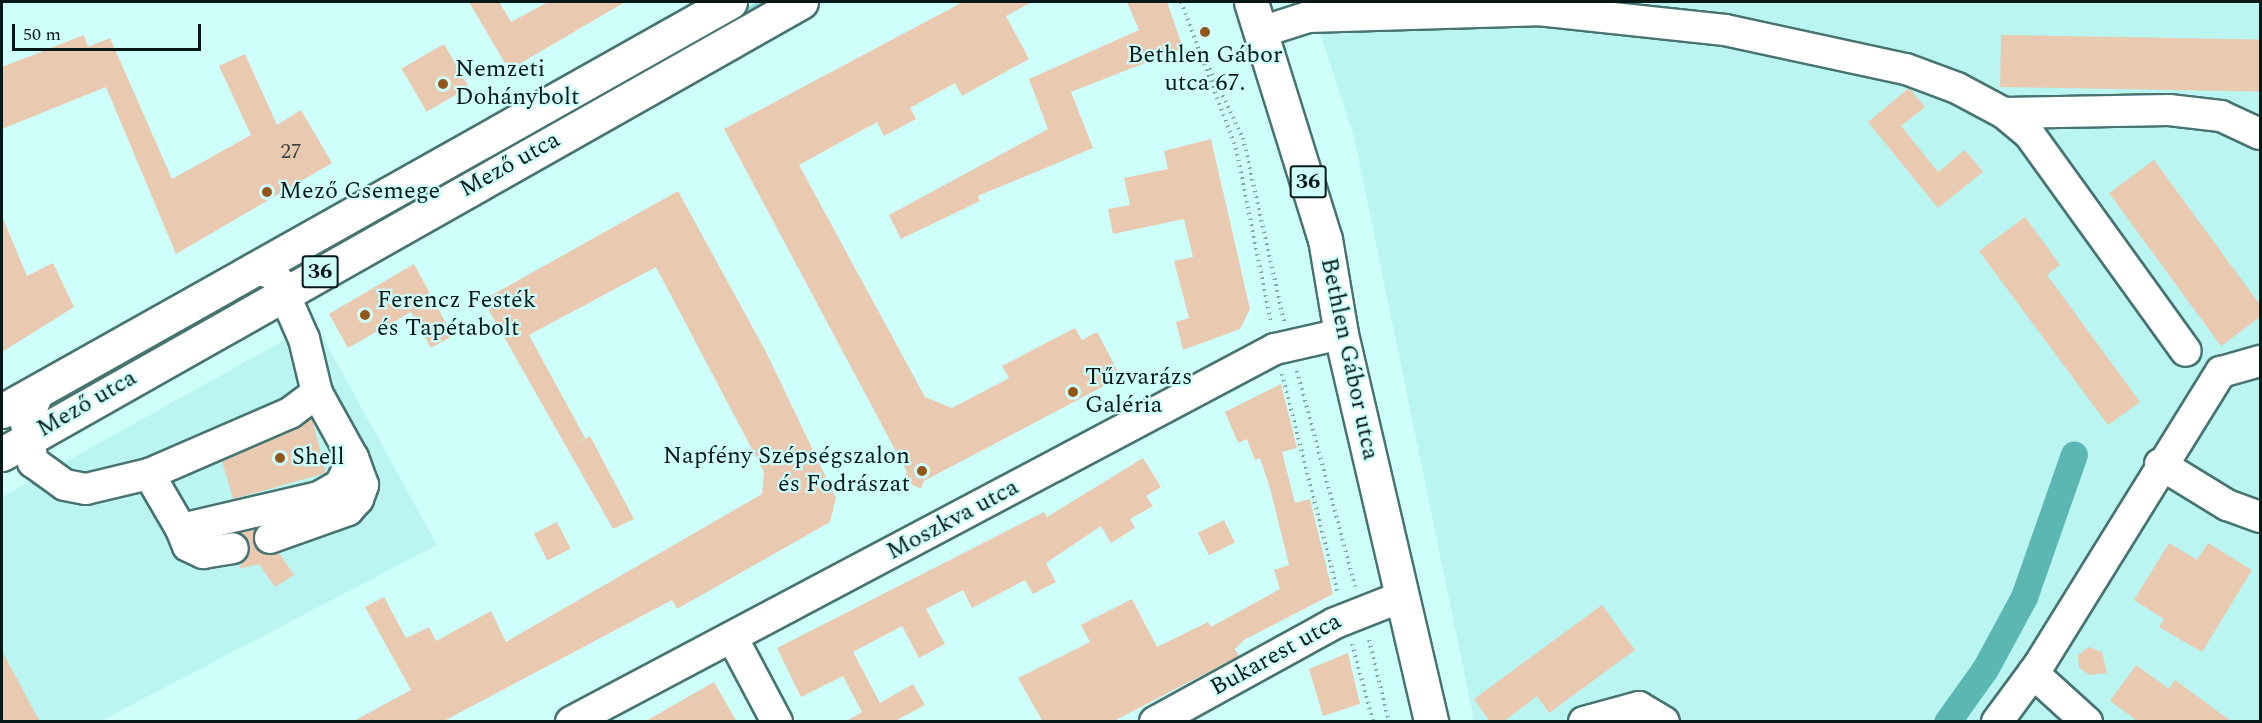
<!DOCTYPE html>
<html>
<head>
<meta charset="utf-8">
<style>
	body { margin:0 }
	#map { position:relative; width:2262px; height:723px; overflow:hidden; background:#cefffb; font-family:Spectral,serif }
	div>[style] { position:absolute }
	.built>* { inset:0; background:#baf5f1 }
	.green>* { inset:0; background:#91dcd7 }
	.canal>* { height:27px; margin:-13.5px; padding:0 13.5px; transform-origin:13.5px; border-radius:13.5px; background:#5cb7b2 }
	.building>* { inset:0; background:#e9c9b0; transform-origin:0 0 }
	.path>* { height:4px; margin-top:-2px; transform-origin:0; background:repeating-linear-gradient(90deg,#80a5a3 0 1.5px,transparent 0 6px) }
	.roads { filter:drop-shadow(2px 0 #477471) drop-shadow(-2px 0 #477471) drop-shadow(0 2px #477471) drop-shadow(0 -2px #477471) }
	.minor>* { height:30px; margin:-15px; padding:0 15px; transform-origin:15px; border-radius:15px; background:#fff }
	.major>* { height:33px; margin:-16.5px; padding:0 16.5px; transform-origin:16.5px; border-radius:16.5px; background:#fff }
	.dots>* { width:16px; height:16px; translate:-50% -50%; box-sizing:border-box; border:3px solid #cefffb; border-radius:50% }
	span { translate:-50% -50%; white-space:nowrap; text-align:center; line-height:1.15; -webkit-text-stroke:4.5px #cefffb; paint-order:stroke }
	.number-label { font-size:21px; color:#3f453e }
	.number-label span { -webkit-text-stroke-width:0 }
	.shield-label span { padding:2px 4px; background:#cefffb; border:2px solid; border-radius:4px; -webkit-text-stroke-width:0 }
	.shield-label { font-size:22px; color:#061918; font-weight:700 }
	.poi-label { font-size:24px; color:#061918 }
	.left { translate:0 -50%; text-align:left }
	.right { translate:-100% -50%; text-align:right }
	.street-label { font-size:24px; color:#061918 }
	.frame { position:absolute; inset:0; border:3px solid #061918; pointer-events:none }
	.scale { position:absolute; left:12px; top:24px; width:189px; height:27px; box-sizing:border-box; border:3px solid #061918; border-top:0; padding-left:8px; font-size:18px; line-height:21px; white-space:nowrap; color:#061918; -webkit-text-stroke:4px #cefffb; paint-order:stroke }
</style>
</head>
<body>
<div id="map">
	<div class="built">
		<i style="clip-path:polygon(1310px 2px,2260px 2px,2260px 721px,1474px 721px,1354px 137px)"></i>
		<i style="clip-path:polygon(315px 323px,437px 545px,101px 721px,2px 721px,2px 497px)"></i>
	</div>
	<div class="green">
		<i style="clip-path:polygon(757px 2px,771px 2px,286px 279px,278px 270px)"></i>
	</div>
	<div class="canal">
		<i style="left:1947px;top:722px;width:65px;rotate:-54.4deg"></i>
		<i style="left:1985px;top:669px;width:82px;rotate:-61.6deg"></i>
		<i style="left:2024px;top:597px;width:151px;rotate:-70.7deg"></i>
	</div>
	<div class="building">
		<i style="clip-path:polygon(469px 2px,499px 2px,511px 22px,548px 2px,625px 2px,509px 70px)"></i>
		<i style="clip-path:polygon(963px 2px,1032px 2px,1006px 16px,1029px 59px,962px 96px,955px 83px,910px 108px,916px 119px,884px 136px,877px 122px,799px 165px,925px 397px,952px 408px,1009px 378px,1002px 366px,1075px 328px,1082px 340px,1097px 332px,1121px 377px,924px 481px,921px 489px,903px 480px,907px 472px,724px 129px)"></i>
		<i style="clip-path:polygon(1127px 2px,1167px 2px,1183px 48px,1071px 92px,1093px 148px,978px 196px,980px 201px,901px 239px,889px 215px,1048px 129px,1029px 79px,1139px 30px)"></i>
		<i style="clip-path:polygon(84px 35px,88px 47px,110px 38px,172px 179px,251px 135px,219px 66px,245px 54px,277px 125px,301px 110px,332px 163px,176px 254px,106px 87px,2px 129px,2px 67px)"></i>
		<i style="left:2001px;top:35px;width:259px;height:52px;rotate:1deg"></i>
		<i style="left:444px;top:44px;width:50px;height:49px;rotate:60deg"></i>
		<i style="clip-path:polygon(1909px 88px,1925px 107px,1901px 126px,1938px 172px,1965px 150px,1983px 172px,1938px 208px,1868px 122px)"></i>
		<i style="clip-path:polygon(1211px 139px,1250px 309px,1240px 329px,1183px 350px,1176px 322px,1189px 318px,1174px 261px,1193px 257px,1184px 219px,1113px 234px,1108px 209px,1130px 205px,1124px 178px,1168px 169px,1164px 151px)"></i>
		<i style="clip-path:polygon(2154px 160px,2260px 305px,2260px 317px,2221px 346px,2109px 193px)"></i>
		<i style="clip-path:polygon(678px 191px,766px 352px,836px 498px,830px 522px,677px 609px,672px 600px,442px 722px,352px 722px,411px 690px,365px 607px,384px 597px,406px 638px,429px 627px,436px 641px,491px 611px,506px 642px,762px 494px,764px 472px,656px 267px,529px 335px,585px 438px,575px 444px,590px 436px,634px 519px,613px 529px,483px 300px)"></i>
		<i style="clip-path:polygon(2px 216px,27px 276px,53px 263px,74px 307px,2px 352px)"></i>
		<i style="clip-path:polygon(2025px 217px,2060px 265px,2047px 275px,2140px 402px,2108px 425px,1979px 251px)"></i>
		<i style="clip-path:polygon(414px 264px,453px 336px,431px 348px,411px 312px,348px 348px,329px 314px)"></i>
		<i style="clip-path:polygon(1281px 384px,1297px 448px,1282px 452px,1295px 503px,1310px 499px,1333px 594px,1244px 640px,1235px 649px,1239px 656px,1112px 722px,1043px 722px,1018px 678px,1090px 642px,1081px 625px,1132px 599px,1157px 647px,1208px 622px,1211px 627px,1280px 589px,1274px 570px,1289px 565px,1270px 488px,1260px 458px,1255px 460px,1247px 439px,1238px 443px,1225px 412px)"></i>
		<i style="clip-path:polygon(312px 419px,326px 473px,233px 499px,222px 461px)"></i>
		<i style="clip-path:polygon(1143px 458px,1161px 487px,1146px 496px,1153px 506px,1130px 519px,1135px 528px,1111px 543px,1101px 526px,1046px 563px,1056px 582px,1033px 594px,1025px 580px,972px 608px,963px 590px,926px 609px,945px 644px,919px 658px,902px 626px,853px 652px,880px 703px,913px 684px,925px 705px,893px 722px,845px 722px,862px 712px,843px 676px,801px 697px,777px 648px,1044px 512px,1047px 517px)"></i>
		<i style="left:1224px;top:520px;width:25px;height:29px;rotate:64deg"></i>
		<i style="left:557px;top:522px;width:30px;height:26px;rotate:63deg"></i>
		<i style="clip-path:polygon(256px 529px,258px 551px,279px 553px,294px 575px,275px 587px,259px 564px,239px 569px,250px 546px,241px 533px)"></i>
		<i style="clip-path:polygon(2169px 543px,2197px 560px,2208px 543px,2252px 570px,2202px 652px,2159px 627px,2164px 619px,2134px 600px)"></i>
		<i style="clip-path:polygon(1602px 605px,1635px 650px,1549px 713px,1537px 696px,1503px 722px,1490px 722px,1474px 699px)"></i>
		<i style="clip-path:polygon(2089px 647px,2102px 652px,2107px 673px,2090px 675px,2079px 668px,2078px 655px)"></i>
		<i style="clip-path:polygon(2px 651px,40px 722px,2px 722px)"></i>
		<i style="clip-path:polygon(1348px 653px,1360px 704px,1323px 716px,1309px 669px)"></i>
		<i style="clip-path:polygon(2136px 665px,2169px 689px,2175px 680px,2232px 722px,2139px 722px,2110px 701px)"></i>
		<i style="clip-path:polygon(714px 682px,737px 722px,644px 722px)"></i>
	</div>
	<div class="path">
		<i style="left:1181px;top:2px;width:156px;rotate:69.4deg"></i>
		<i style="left:1236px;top:148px;width:178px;rotate:78.7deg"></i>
		<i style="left:1207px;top:63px;width:83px;rotate:64.4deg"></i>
		<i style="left:1243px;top:138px;width:188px;rotate:77.4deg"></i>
		<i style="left:1297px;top:371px;width:223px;rotate:74.9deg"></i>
		<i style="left:1282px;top:374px;width:226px;rotate:75.7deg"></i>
		<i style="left:1369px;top:640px;width:84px;rotate:76.3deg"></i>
		<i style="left:1352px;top:644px;width:81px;rotate:74.9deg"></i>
	</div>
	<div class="roads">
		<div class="minor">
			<i style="left:1261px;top:32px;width:49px;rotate:-17.7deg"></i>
			<i style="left:1308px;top:17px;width:230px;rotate:-1.7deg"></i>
			<i style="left:1538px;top:10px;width:188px;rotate:6.1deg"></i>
			<i style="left:1725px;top:30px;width:185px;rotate:12.2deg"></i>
			<i style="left:1906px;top:69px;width:54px;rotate:20.4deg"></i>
			<i style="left:1957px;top:88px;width:53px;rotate:28deg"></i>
			<i style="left:2004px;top:113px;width:34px;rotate:40deg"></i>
			<i style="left:2030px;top:135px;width:266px;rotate:54.2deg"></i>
			<i style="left:2004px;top:113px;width:165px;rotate:-1deg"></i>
			<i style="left:2169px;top:110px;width:52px;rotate:6.6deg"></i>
			<i style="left:2221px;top:116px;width:43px;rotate:24.8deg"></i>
			<i style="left:39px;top:391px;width:35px;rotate:112deg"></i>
			<i style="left:26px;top:423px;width:40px;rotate:80deg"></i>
			<i style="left:33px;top:462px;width:39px;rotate:36deg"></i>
			<i style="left:65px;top:485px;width:21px;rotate:11deg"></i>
			<i style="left:86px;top:489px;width:65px;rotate:-13.4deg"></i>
			<i style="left:149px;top:474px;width:154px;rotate:-23.4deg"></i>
			<i style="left:290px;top:413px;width:34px;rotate:-37deg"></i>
			<i style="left:317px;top:393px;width:56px;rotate:-103.5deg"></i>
			<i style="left:304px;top:339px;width:62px;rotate:-113.7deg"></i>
			<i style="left:279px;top:282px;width:11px;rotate:-128deg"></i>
			<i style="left:272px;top:273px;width:19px;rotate:-168deg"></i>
			<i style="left:2160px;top:464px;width:79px;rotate:31.5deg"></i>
			<i style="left:2227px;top:505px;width:35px;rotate:20deg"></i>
			<i style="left:149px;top:474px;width:64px;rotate:59.8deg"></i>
			<i style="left:181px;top:529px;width:142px;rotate:-13.1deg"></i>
			<i style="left:319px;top:497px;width:24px;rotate:-30deg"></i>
			<i style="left:340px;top:485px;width:30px;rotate:-64deg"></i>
			<i style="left:181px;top:529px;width:18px;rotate:68deg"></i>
			<i style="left:188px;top:546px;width:17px;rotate:25deg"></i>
			<i style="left:203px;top:553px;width:30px;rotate:-9deg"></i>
			<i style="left:270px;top:538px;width:83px;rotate:-19.7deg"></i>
			<i style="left:348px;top:510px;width:15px;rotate:-48deg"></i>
			<i style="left:358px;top:499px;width:15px;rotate:-70deg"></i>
			<i style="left:363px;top:485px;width:29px;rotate:-110deg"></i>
			<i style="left:353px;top:458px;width:74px;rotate:-119deg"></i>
			<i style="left:732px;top:637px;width:96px;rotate:62.1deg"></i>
			<i style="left:2033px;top:673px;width:73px;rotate:42.2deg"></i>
			<i style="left:571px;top:722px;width:797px;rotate:-27.92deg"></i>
			<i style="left:1275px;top:349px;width:68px;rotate:-12.8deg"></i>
			<i style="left:1155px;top:722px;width:205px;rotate:-28.8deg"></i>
			<i style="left:1335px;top:623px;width:71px;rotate:-21.5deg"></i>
			<i style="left:1584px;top:722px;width:57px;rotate:-15.3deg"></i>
			<i style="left:1639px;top:707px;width:29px;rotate:31deg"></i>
			<i style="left:1997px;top:722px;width:71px;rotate:-53.6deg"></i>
			<i style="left:2039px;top:665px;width:345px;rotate:-58.2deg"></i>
			<i style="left:2221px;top:372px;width:41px;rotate:-15.8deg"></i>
		</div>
		<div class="major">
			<i style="left:1251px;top:2px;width:248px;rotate:72.7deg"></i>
			<i style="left:1325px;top:239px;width:96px;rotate:80.4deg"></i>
			<i style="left:1341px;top:334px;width:398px;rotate:76.9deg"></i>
			<i style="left:2px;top:411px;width:835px;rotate:-29.33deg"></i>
			<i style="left:2px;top:454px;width:918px;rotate:-29.5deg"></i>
		</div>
	</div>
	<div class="dots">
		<i style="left:1205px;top:32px;background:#93561a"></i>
		<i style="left:443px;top:84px;background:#93561a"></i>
		<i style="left:267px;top:192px;background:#93561a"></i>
		<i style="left:365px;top:315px;background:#93561a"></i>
		<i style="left:1073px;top:392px;background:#93561a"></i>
		<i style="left:280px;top:458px;background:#93561a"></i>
		<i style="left:922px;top:471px;background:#93561a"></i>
	</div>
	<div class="number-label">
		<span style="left:291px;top:152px">27</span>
	</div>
	<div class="shield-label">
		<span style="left:1308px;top:182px">36</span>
		<span style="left:320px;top:272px">36</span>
	</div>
	<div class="poi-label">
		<span style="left:1205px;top:70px">Bethlen Gábor<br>utca 67.</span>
		<span class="left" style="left:455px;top:84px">Nemzeti<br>Dohánybolt</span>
		<span class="left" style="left:279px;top:192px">Mező Csemege</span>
		<span class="left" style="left:377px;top:315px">Ferencz Festék<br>és Tapétabolt</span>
		<span class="left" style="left:1085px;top:392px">Tűzvarázs<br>Galéria</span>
		<span class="right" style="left:910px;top:471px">Napfény Szépségszalon<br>és Fodrászat</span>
		<span class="left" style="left:292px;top:458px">Shell</span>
	</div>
	<div class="street-label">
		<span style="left:510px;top:165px;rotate:-29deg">Mező utca</span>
		<span style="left:1349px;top:359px;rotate:78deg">Bethlen Gábor utca</span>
		<span style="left:87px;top:404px;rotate:-30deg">Mező utca</span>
		<span style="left:953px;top:520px;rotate:-28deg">Moszkva utca</span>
		<span style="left:1276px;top:655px;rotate:-29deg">Bukarest utca</span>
	</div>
	<div class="frame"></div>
	<div class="scale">50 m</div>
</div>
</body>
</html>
